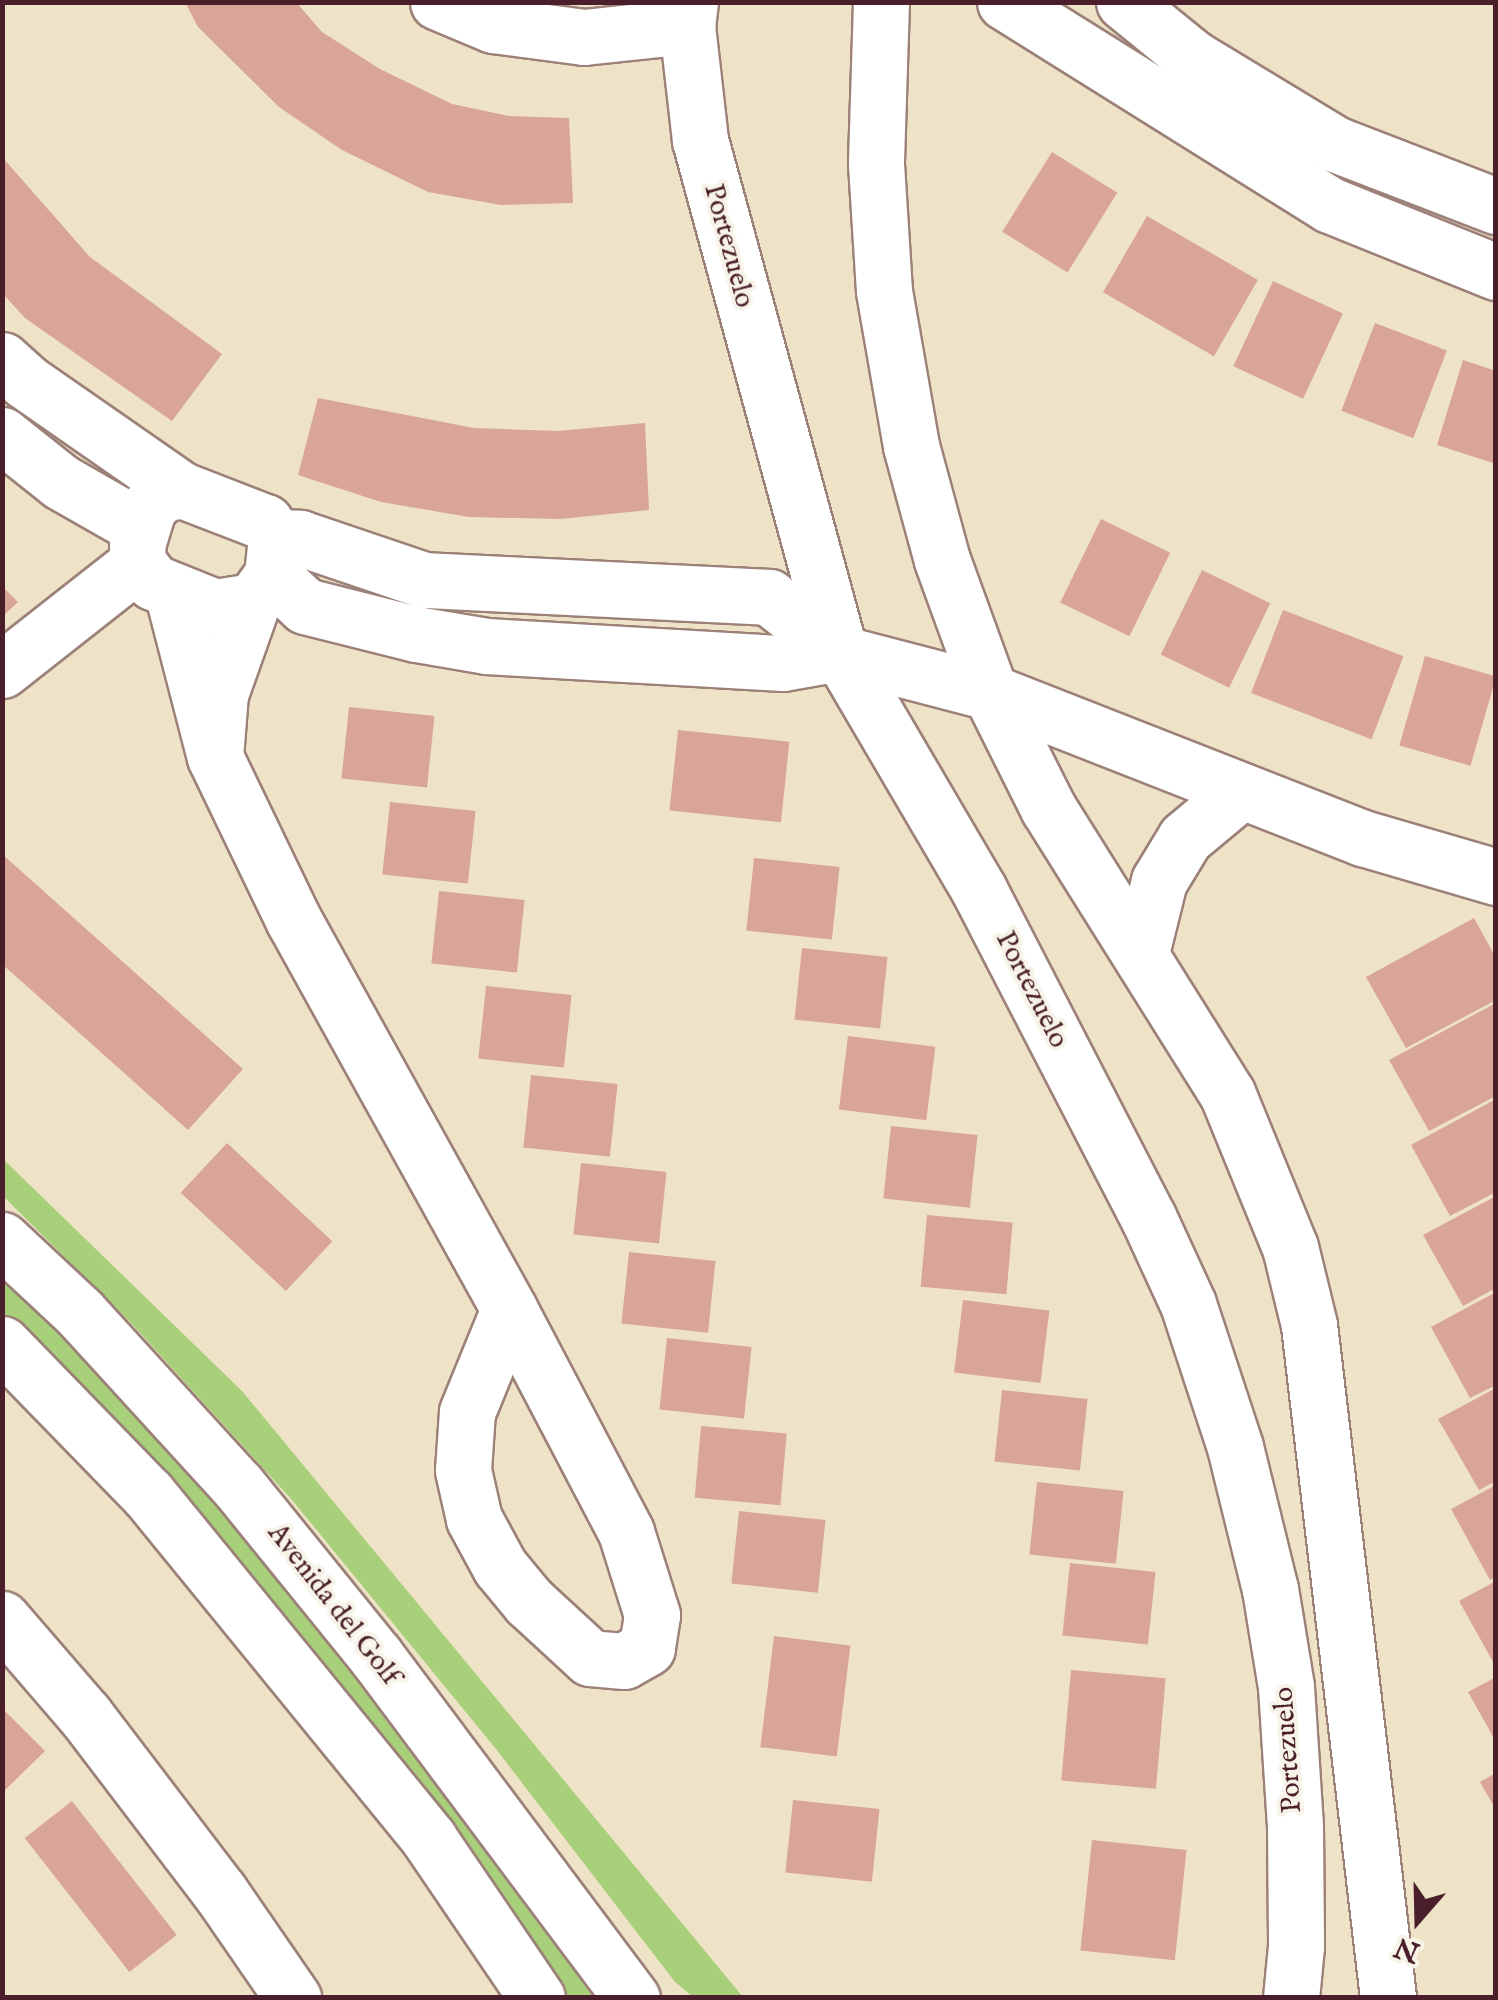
<!DOCTYPE html>
<html>
<head>
<meta charset="utf-8">
<style>
	body { margin:0 }
	#map { position:relative; width:1498px; height:2000px; overflow:hidden; background:#efe3c7; font-family:"IM FELL English",serif }
	div>[style] { position:absolute }
	.green>* { inset:0; background:#a8cf7a }
	.building>* { inset:0; background:#d9a596; transform-origin:0 0 }
	.roads { filter:drop-shadow(2px 0 #9c8179) drop-shadow(-2px 0 #9c8179) drop-shadow(0 2px #9c8179) drop-shadow(0 -2px #9c8179) }
	.minor>* { height:55px; margin:-27.5px; padding:0 27.5px; transform-origin:27.5px; border-radius:27.5px; background:#fff }
	span { translate:-50% -50%; white-space:nowrap; text-align:center; line-height:1.15; -webkit-text-stroke:8px #f7f3e8; paint-order:stroke }
	.street-label { font-size:28px; color:#4a1f2b }
	.frame { position:absolute; inset:0; border:5px solid #4a1f2b; pointer-events:none }
	.north { position:absolute; left:1368px; top:1870px; width:100px; height:100px; -webkit-text-stroke:8px #f7f3e8; paint-order:stroke; rotate:200deg; font-size:28px; font-weight:700; line-height:40px; text-align:center; color:#4a1f2b }
	.north::after { content:''; display:block; margin:auto; width:35px; height:45px; background:#4a1f2b; clip-path:polygon(50% 0,100% 100%,50% 72%,0 100%) }
</style>
</head>
<body>
<div id="map">
	<div class="green">
		<i style="clip-path:polygon(2px 1158px,242px 1391px,743px 1997px,693px 1997px,675px 1982px,496px 1749px,292px 1500px,131px 1323px,3px 1196px)"></i>
		<i style="clip-path:polygon(2px 1274px,64px 1334px,247px 1535px,477px 1827px,593px 1997px,556px 1997px,45px 1358px,3px 1317px)"></i>
	</div>
	<div class="building">
		<i style="clip-path:polygon(185px 2px,296px 2px,322px 32px,380px 69px,452px 104px,509px 116px,569px 118px,573px 203px,501px 205px,428px 192px,342px 150px,279px 107px,198px 27px)"></i>
		<i style="left:1052px;top:152px;width:77px;height:94px;rotate:32deg"></i>
		<i style="clip-path:polygon(3px 158px,90px 257px,222px 354px,172px 421px,25px 318px,3px 294px)"></i>
		<i style="left:1147px;top:216px;width:128px;height:88px;rotate:30deg"></i>
		<i style="left:1273px;top:281px;width:77px;height:94px;rotate:25deg"></i>
		<i style="left:1375px;top:323px;width:77px;height:94px;rotate:21deg"></i>
		<i style="clip-path:polygon(1463px 360px,1496px 371px,1496px 464px,1437px 445px)"></i>
		<i style="clip-path:polygon(318px 398px,474px 428px,558px 431px,645px 423px,649px 510px,560px 519px,469px 517px,381px 502px,298px 475px)"></i>
		<i style="left:1101px;top:519px;width:77px;height:93px;rotate:26deg"></i>
		<i style="left:1202px;top:570px;width:76px;height:94px;rotate:26deg"></i>
		<i style="clip-path:polygon(2px 586px,18px 602px,2px 617px)"></i>
		<i style="left:1283px;top:610px;width:129px;height:89px;rotate:21deg"></i>
		<i style="left:1425px;top:656px;width:74px;height:93px;rotate:16deg"></i>
		<i style="left:349px;top:707px;width:86px;height:72px;rotate:6deg"></i>
		<i style="left:678px;top:730px;width:112px;height:81px;rotate:6deg"></i>
		<i style="left:390px;top:802px;width:86px;height:73px;rotate:6deg"></i>
		<i style="clip-path:polygon(2px 854px,243px 1069px,188px 1130px,2px 964px)"></i>
		<i style="left:754px;top:858px;width:86px;height:73px;rotate:6deg"></i>
		<i style="left:439px;top:891px;width:86px;height:73px;rotate:6deg"></i>
		<i style="clip-path:polygon(1474px 918px,1496px 958px,1496px 1000px,1406px 1048px,1366px 977px)"></i>
		<i style="left:802px;top:948px;width:86px;height:72px;rotate:6deg"></i>
		<i style="left:486px;top:986px;width:86px;height:73px;rotate:6deg"></i>
		<i style="clip-path:polygon(1496px 1003px,1496px 1096px,1429px 1131px,1389px 1060px)"></i>
		<i style="left:848px;top:1036px;width:88px;height:74px;rotate:7deg"></i>
		<i style="left:531px;top:1075px;width:87px;height:73px;rotate:6deg"></i>
		<i style="clip-path:polygon(1496px 1099px,1496px 1192px,1450px 1216px,1411px 1145px)"></i>
		<i style="left:891px;top:1126px;width:87px;height:73px;rotate:6deg"></i>
		<i style="left:227px;top:1143px;width:144px;height:68px;rotate:43deg"></i>
		<i style="left:581px;top:1163px;width:86px;height:72px;rotate:6deg"></i>
		<i style="clip-path:polygon(1496px 1196px,1496px 1288px,1463px 1306px,1423px 1235px)"></i>
		<i style="left:927px;top:1215px;width:86px;height:72px;rotate:5deg"></i>
		<i style="left:629px;top:1252px;width:87px;height:72px;rotate:6deg"></i>
		<i style="clip-path:polygon(1496px 1292px,1496px 1385px,1470px 1398px,1431px 1327px)"></i>
		<i style="left:963px;top:1300px;width:87px;height:73px;rotate:7deg"></i>
		<i style="left:667px;top:1338px;width:85px;height:72px;rotate:6deg"></i>
		<i style="clip-path:polygon(1496px 1388px,1496px 1481px,1479px 1490px,1438px 1419px)"></i>
		<i style="left:1002px;top:1390px;width:86px;height:72px;rotate:6deg"></i>
		<i style="left:701px;top:1426px;width:86px;height:72px;rotate:5deg"></i>
		<i style="left:1037px;top:1482px;width:87px;height:73px;rotate:6deg"></i>
		<i style="clip-path:polygon(1496px 1485px,1496px 1577px,1490px 1580px,1451px 1509px)"></i>
		<i style="left:739px;top:1511px;width:87px;height:73px;rotate:6deg"></i>
		<i style="left:1070px;top:1563px;width:86px;height:73px;rotate:6deg"></i>
		<i style="clip-path:polygon(1496px 1581px,1496px 1667px,1459px 1601px)"></i>
		<i style="left:774px;top:1636px;width:77px;height:112px;rotate:7deg"></i>
		<i style="left:1071px;top:1670px;width:95px;height:111px;rotate:5deg"></i>
		<i style="clip-path:polygon(1496px 1677px,1496px 1742px,1468px 1692px)"></i>
		<i style="clip-path:polygon(2px 1708px,45px 1751px,2px 1793px)"></i>
		<i style="clip-path:polygon(1496px 1773px,1496px 1810px,1480px 1782px)"></i>
		<i style="left:793px;top:1800px;width:87px;height:73px;rotate:6deg"></i>
		<i style="left:72px;top:1801px;width:170px;height:60px;rotate:52deg"></i>
		<i style="left:1092px;top:1840px;width:95px;height:111px;rotate:6deg"></i>
	</div>
	<div class="roads">
		<div class="minor">
			<i style="left:438px;top:2px;width:60px;rotate:22.7deg"></i>
			<i style="left:493px;top:25px;width:92px;rotate:7.5deg"></i>
			<i style="left:584px;top:37px;width:104px;rotate:-6.1deg"></i>
			<i style="left:690px;top:2px;width:24px;rotate:97deg"></i>
			<i style="left:687px;top:26px;width:115px;rotate:83.5deg"></i>
			<i style="left:700px;top:140px;width:532px;rotate:74.74deg"></i>
			<i style="left:840px;top:653px;width:275px;rotate:59.6deg"></i>
			<i style="left:979px;top:890px;width:368px;rotate:62.7deg"></i>
			<i style="left:1148px;top:1217px;width:96px;rotate:65.3deg"></i>
			<i style="left:1188px;top:1304px;width:151px;rotate:71.8deg"></i>
			<i style="left:1235px;top:1447px;width:146px;rotate:76.2deg"></i>
			<i style="left:1270px;top:1589px;width:99px;rotate:80.7deg"></i>
			<i style="left:1286px;top:1687px;width:140px;rotate:86.3deg"></i>
			<i style="left:1295px;top:1827px;width:119px;rotate:89.5deg"></i>
			<i style="left:1296px;top:1946px;width:52px;rotate:95.5deg"></i>
			<i style="left:881px;top:2px;width:162px;rotate:91.8deg"></i>
			<i style="left:876px;top:164px;width:127px;rotate:86.4deg"></i>
			<i style="left:884px;top:291px;width:157px;rotate:80.1deg"></i>
			<i style="left:911px;top:446px;width:118px;rotate:74.8deg"></i>
			<i style="left:942px;top:560px;width:140px;rotate:70deg"></i>
			<i style="left:990px;top:692px;width:130px;rotate:63.4deg"></i>
			<i style="left:1048px;top:808px;width:337px;rotate:57.9deg"></i>
			<i style="left:1227px;top:1093px;width:166px;rotate:67.8deg"></i>
			<i style="left:1290px;top:1247px;width:80px;rotate:76.3deg"></i>
			<i style="left:1309px;top:1325px;width:678px;rotate:83.3deg"></i>
			<i style="left:1005px;top:2px;width:383px;rotate:32deg"></i>
			<i style="left:1330px;top:205px;width:179px;rotate:22deg"></i>
			<i style="left:1124px;top:2px;width:89px;rotate:39.1deg"></i>
			<i style="left:1193px;top:58px;width:166px;rotate:31.2deg"></i>
			<i style="left:1335px;top:144px;width:173px;rotate:21.1deg"></i>
			<i style="left:2px;top:360px;width:31px;rotate:42deg"></i>
			<i style="left:25px;top:381px;width:191px;rotate:34.8deg"></i>
			<i style="left:2px;top:435px;width:75px;rotate:38.5deg"></i>
			<i style="left:61px;top:482px;width:91px;rotate:29.7deg"></i>
			<i style="left:182px;top:490px;width:89px;rotate:21.1deg"></i>
			<i style="left:265px;top:522px;width:19px;rotate:54deg"></i>
			<i style="left:276px;top:537px;width:38px;rotate:96deg"></i>
			<i style="left:272px;top:575px;width:32px;rotate:126deg"></i>
			<i style="left:253px;top:601px;width:38px;rotate:171deg"></i>
			<i style="left:215px;top:607px;width:67px;rotate:-158deg"></i>
			<i style="left:153px;top:582px;width:24px;rotate:-128deg"></i>
			<i style="left:138px;top:563px;width:18px;rotate:-93deg"></i>
			<i style="left:137px;top:545px;width:39px;rotate:-73deg"></i>
			<i style="left:148px;top:508px;width:20px;rotate:-45deg"></i>
			<i style="left:162px;top:494px;width:20px;rotate:-11deg"></i>
			<i style="left:276px;top:537px;width:24px;rotate:2deg"></i>
			<i style="left:300px;top:538px;width:131px;rotate:18.7deg"></i>
			<i style="left:424px;top:580px;width:345px;rotate:2.8deg"></i>
			<i style="left:769px;top:597px;width:90px;rotate:38.3deg"></i>
			<i style="left:840px;top:653px;width:155px;rotate:14.6deg"></i>
			<i style="left:990px;top:692px;width:401px;rotate:21.4deg"></i>
			<i style="left:1363px;top:838px;width:139px;rotate:16.3deg"></i>
			<i style="left:272px;top:575px;width:45px;rotate:43.2deg"></i>
			<i style="left:305px;top:606px;width:114px;rotate:14.2deg"></i>
			<i style="left:416px;top:634px;width:71px;rotate:9.7deg"></i>
			<i style="left:486px;top:646px;width:297px;rotate:3.3deg"></i>
			<i style="left:783px;top:663px;width:58px;rotate:-10deg"></i>
			<i style="left:172px;top:591px;width:171px;rotate:75.5deg"></i>
			<i style="left:215px;top:757px;width:63px;rotate:-85.5deg"></i>
			<i style="left:220px;top:694px;width:99px;rotate:-70.5deg"></i>
			<i style="left:2px;top:670px;width:173px;rotate:-38.2deg"></i>
			<i style="left:215px;top:757px;width:182px;rotate:64.3deg"></i>
			<i style="left:294px;top:921px;width:444px;rotate:61deg"></i>
			<i style="left:509px;top:1309px;width:252px;rotate:62.3deg"></i>
			<i style="left:626px;top:1532px;width:87px;rotate:72.6deg"></i>
			<i style="left:652px;top:1615px;width:33px;rotate:99deg"></i>
			<i style="left:647px;top:1648px;width:26px;rotate:151deg"></i>
			<i style="left:624px;top:1661px;width:34px;rotate:-175deg"></i>
			<i style="left:590px;top:1658px;width:83px;rotate:-137.4deg"></i>
			<i style="left:529px;top:1602px;width:45px;rotate:-129.6deg"></i>
			<i style="left:500px;top:1567px;width:55px;rotate:-118.4deg"></i>
			<i style="left:474px;top:1519px;width:50px;rotate:-102.7deg"></i>
			<i style="left:463px;top:1470px;width:58px;rotate:-86.1deg"></i>
			<i style="left:467px;top:1412px;width:111px;rotate:-67.8deg"></i>
			<i style="left:1141px;top:953px;width:74px;rotate:-76deg"></i>
			<i style="left:1159px;top:881px;width:50px;rotate:-58.8deg"></i>
			<i style="left:1185px;top:838px;width:72px;rotate:-39.9deg"></i>
			<i style="left:2px;top:1240px;width:105px;rotate:43.1deg"></i>
			<i style="left:79px;top:1312px;width:236px;rotate:47.6deg"></i>
			<i style="left:238px;top:1486px;width:218px;rotate:51deg"></i>
			<i style="left:375px;top:1655px;width:429px;rotate:53.2deg"></i>
			<i style="left:2px;top:1344px;width:209px;rotate:45.8deg"></i>
			<i style="left:148px;top:1494px;width:445px;rotate:50.8deg"></i>
			<i style="left:429px;top:1839px;width:192px;rotate:55.8deg"></i>
			<i style="left:2px;top:1619px;width:127px;rotate:49.2deg"></i>
			<i style="left:85px;top:1715px;width:223px;rotate:52.7deg"></i>
			<i style="left:220px;top:1892px;width:129px;rotate:55.4deg"></i>
		</div>
	</div>
	<div class="street-label">
		<span style="left:728px;top:246px;rotate:75deg">Portezuelo</span>
		<span style="left:1031px;top:990px;rotate:63deg">Portezuelo</span>
		<span style="left:333px;top:1605px;rotate:52deg">Avenida del Golf</span>
		<span style="left:1289px;top:1750px;rotate:-94deg">Portezuelo</span>
	</div>
	<div class="frame"></div>
	<div class="north">N</div>
</div>
</body>
</html>
